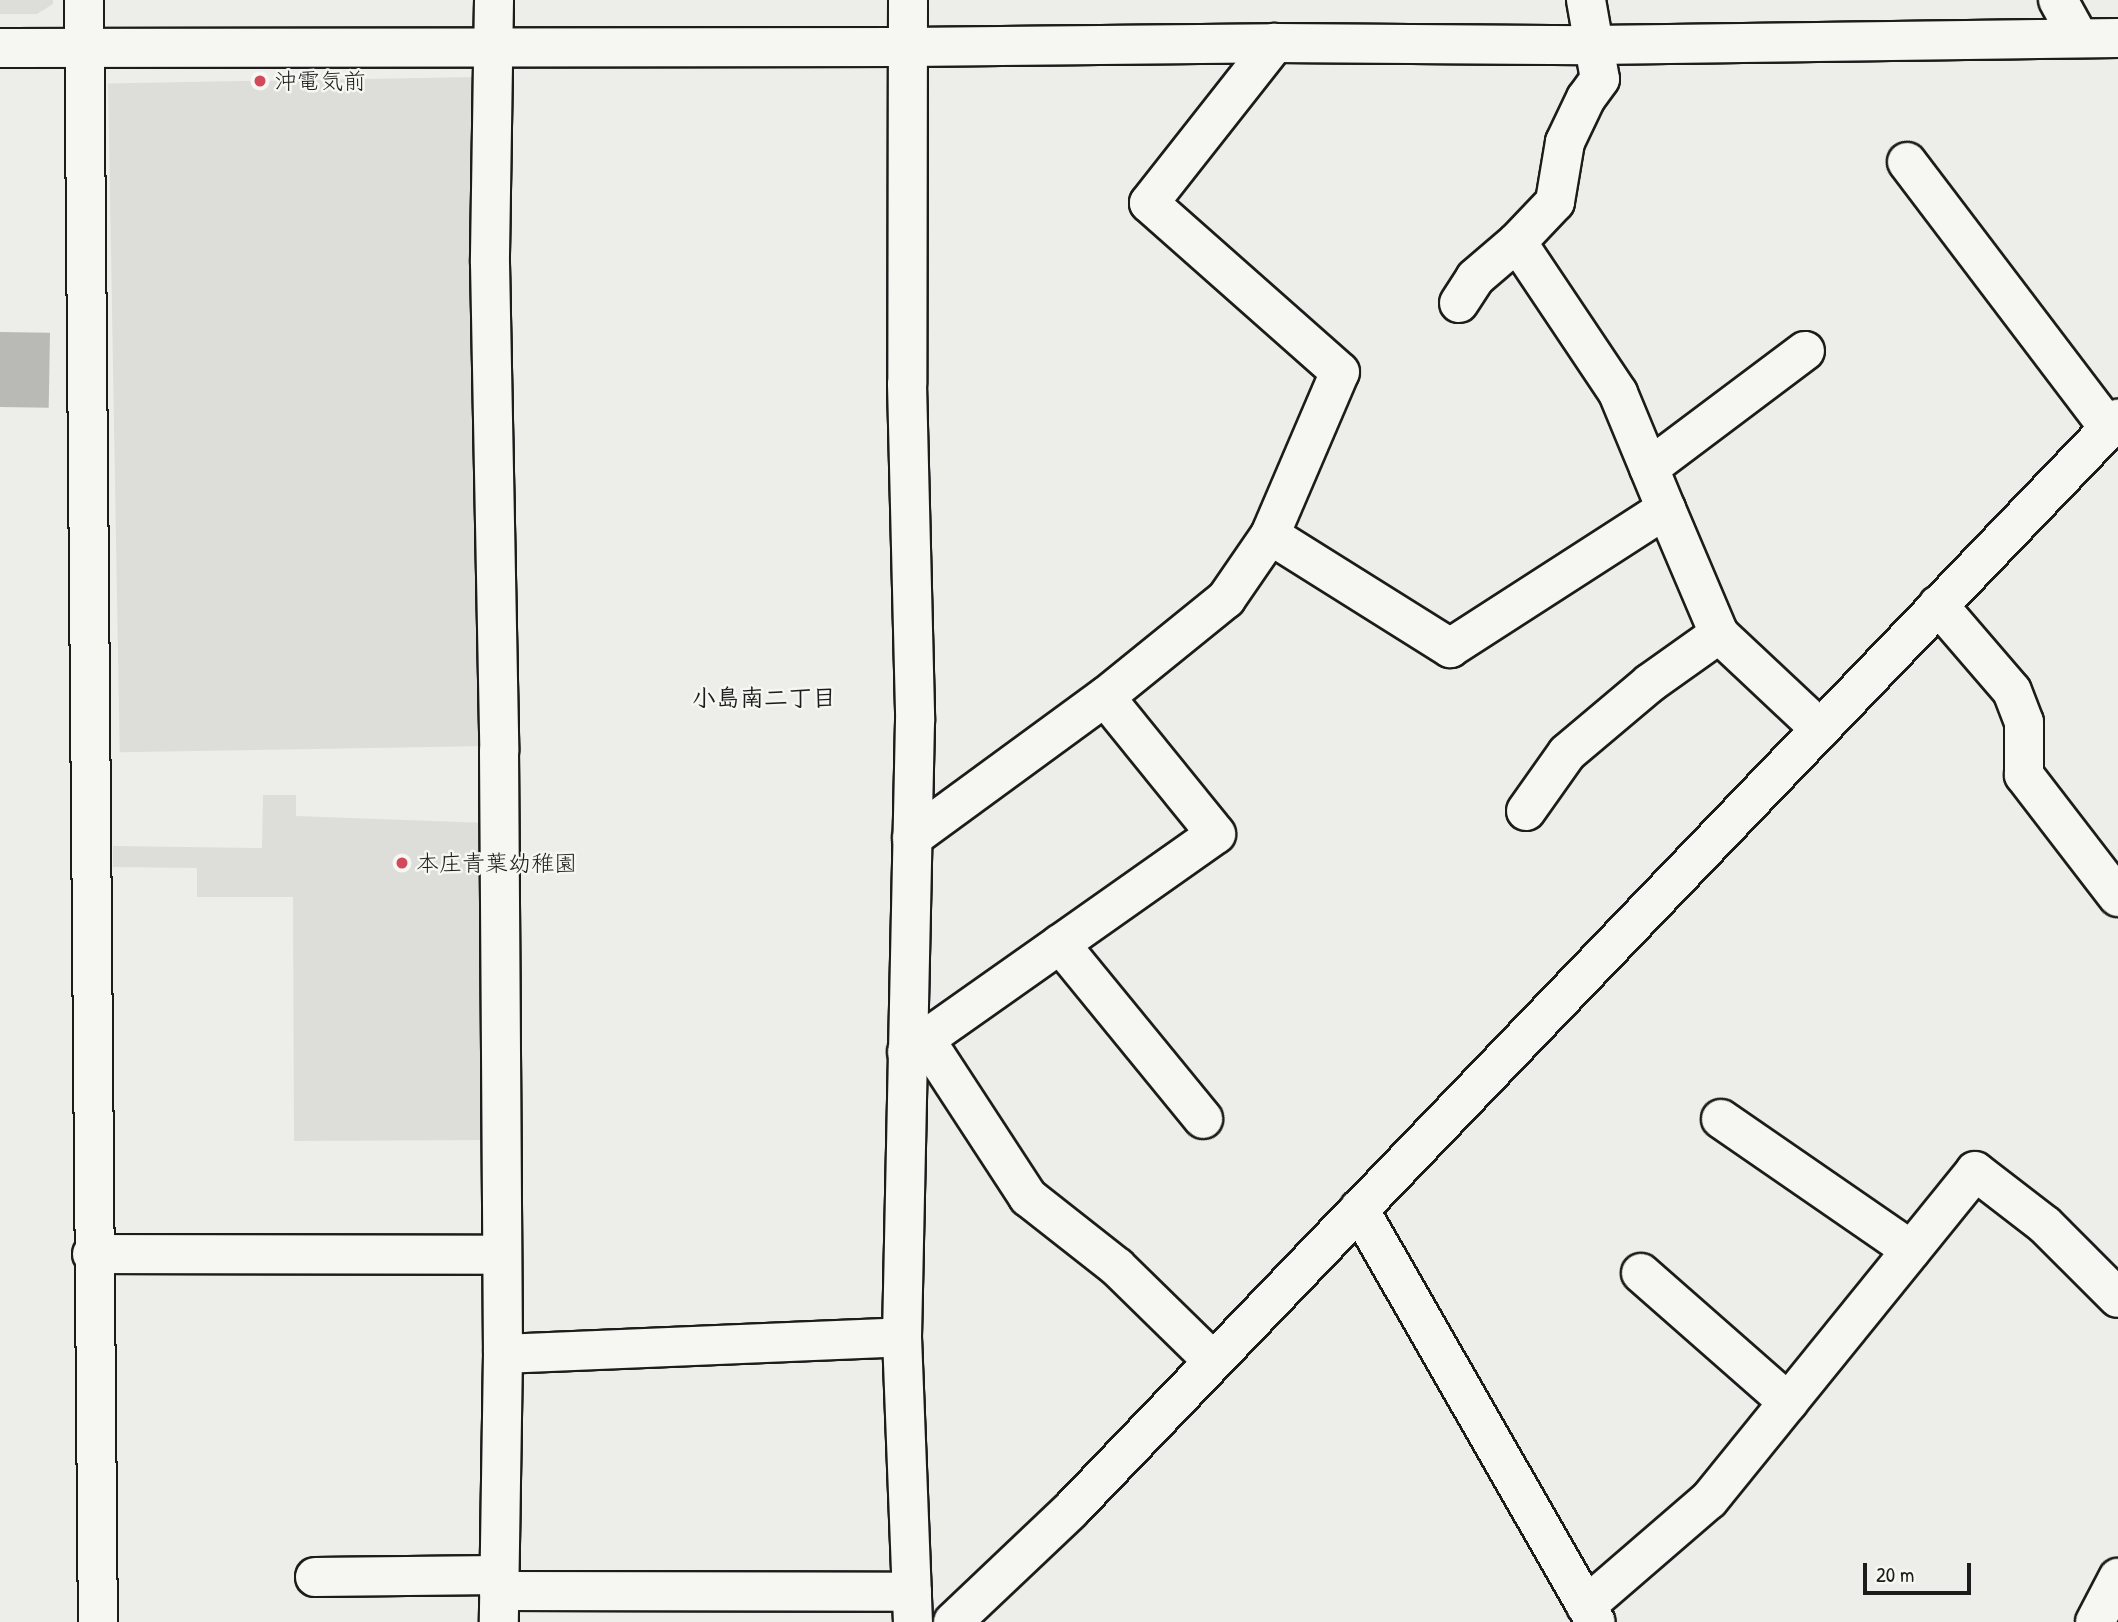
<!DOCTYPE html>
<html>
<head>
<meta charset="utf-8">
<style>
	body { margin:0 }
	#map { position:relative; width:2118px; height:1622px; overflow:hidden; background:#edede9; font-family:"Patrick Hand","Klee One",sans-serif }
	div>[style] { position:absolute }
	.built>* { inset:0; background:#ddddda; transform-origin:0 0 }
	.building>* { inset:0; background:#b9b9b6; transform-origin:0 0 }
	.roads { filter:drop-shadow(2px 0 #1c1c1c) drop-shadow(-2px 0 #1c1c1c) drop-shadow(0 2px #1c1c1c) drop-shadow(0 -2px #1c1c1c) }
	.minor>* { height:38px; margin:-19px; padding:0 19px; transform-origin:19px; border-radius:19px; background:#f6f6f2 }
	.dots>* { width:19px; height:19px; translate:-50% -50%; box-sizing:border-box; border:4px solid #f6f6f2; border-radius:50% }
	span { translate:-50% -50%; white-space:nowrap; text-align:center; line-height:1.15; -webkit-text-stroke:5px #f6f6f2; paint-order:stroke }
	.poi-label { font-size:23px; color:#1c1c1c }
	.left { translate:0 -50%; text-align:left }
	.neighbourhood-label { font-size:24px; color:#1c1c1c; font-weight:700 }
	.scale { position:absolute; left:1863px; top:1563px; width:108px; height:32px; box-sizing:border-box; border:4px solid #1c1c1c; border-top:0; padding-left:9px; font-size:21px; line-height:24px; white-space:nowrap; color:#1c1c1c; -webkit-text-stroke:5px #f6f6f2; paint-order:stroke }
</style>
</head>
<body>
<div id="map">
	<div class="built">
		<i style="clip-path:polygon(0 0,53px 0,53px 4px,37px 14px,0 14px)"></i>
		<i style="left:477px;top:77px;width:669px;height:369px;rotate:89deg"></i>
		<i style="clip-path:polygon(263px 795px,296px 795px,296px 816px,487px 823px,485px 1140px,294px 1141px,293px 897px,197px 897px,197px 868px,113px 867px,113px 846px,262px 848px)"></i>
	</div>
	<div class="building">
		<i style="left:0;top:332px;width:50px;height:75px;rotate:1deg"></i>
	</div>
	<div class="roads">
		<div class="minor">
			<i style="left:84px;top:0;width:1622px;rotate:89.51deg"></i>
			<i style="left:494px;top:0;width:263px;rotate:90.9deg"></i>
			<i style="left:490px;top:263px;width:488px;rotate:88.9deg"></i>
			<i style="left:499px;top:751px;width:603px;rotate:89.62deg"></i>
			<i style="left:503px;top:1354px;width:268px;rotate:90.9deg"></i>
			<i style="left:908px;top:0;width:384px;rotate:90.1deg"></i>
			<i style="left:907px;top:384px;width:337px;rotate:88.6deg"></i>
			<i style="left:915px;top:721px;width:616px;rotate:91.21deg"></i>
			<i style="left:902px;top:1337px;width:285px;rotate:87.8deg"></i>
			<i style="left:1586px;top:0;width:80px;rotate:80deg"></i>
			<i style="left:1600px;top:79px;width:24px;rotate:126deg"></i>
			<i style="left:1586px;top:98px;width:49px;rotate:115.5deg"></i>
			<i style="left:1565px;top:142px;width:61px;rotate:99.5deg"></i>
			<i style="left:1555px;top:202px;width:55px;rotate:133.5deg"></i>
			<i style="left:1517px;top:242px;width:182px;rotate:56.2deg"></i>
			<i style="left:1618px;top:393px;width:126px;rotate:67.5deg"></i>
			<i style="left:2058px;top:0;width:43px;rotate:61.1deg"></i>
			<i style="left:0;top:48px;width:908px;rotate:-0.06deg"></i>
			<i style="left:908px;top:47px;width:367px;rotate:-0.6deg"></i>
			<i style="left:1275px;top:43px;width:319px;rotate:0.4deg"></i>
			<i style="left:1594px;top:45px;width:524px;rotate:-0.77deg"></i>
			<i style="left:1907px;top:162px;width:334px;rotate:52.8deg"></i>
			<i style="left:1459px;top:303px;width:30px;rotate:-57deg"></i>
			<i style="left:1475px;top:278px;width:55px;rotate:-40.6deg"></i>
			<i style="left:1649px;top:468px;width:195px;rotate:-36.9deg"></i>
			<i style="left:1270px;top:535px;width:213px;rotate:32.1deg"></i>
			<i style="left:1450px;top:648px;width:257px;rotate:-32.8deg"></i>
			<i style="left:1666px;top:509px;width:136px;rotate:67deg"></i>
			<i style="left:1719px;top:634px;width:139px;rotate:43.2deg"></i>
			<i style="left:1938px;top:605px;width:113px;rotate:49.3deg"></i>
			<i style="left:2012px;top:691px;width:33px;rotate:69deg"></i>
			<i style="left:2024px;top:722px;width:53px;rotate:90deg"></i>
			<i style="left:2024px;top:775px;width:154px;rotate:52.4deg"></i>
			<i style="left:1526px;top:811px;width:71px;rotate:-54.7deg"></i>
			<i style="left:1567px;top:753px;width:109px;rotate:-40.1deg"></i>
			<i style="left:1650px;top:683px;width:85px;rotate:-35.4deg"></i>
			<i style="left:912px;top:838px;width:239px;rotate:-36.2deg"></i>
			<i style="left:1105px;top:697px;width:156px;rotate:-39deg"></i>
			<i style="left:1226px;top:599px;width:78px;rotate:-55.5deg"></i>
			<i style="left:1270px;top:535px;width:177px;rotate:-66.8deg"></i>
			<i style="left:1340px;top:372px;width:255px;rotate:-138.5deg"></i>
			<i style="left:1149px;top:203px;width:204px;rotate:-51.8deg"></i>
			<i style="left:1060px;top:944px;width:226px;rotate:50.7deg"></i>
			<i style="left:925px;top:1039px;width:189px;rotate:56.9deg"></i>
			<i style="left:1028px;top:1197px;width:113px;rotate:38.2deg"></i>
			<i style="left:1117px;top:1267px;width:133px;rotate:44.4deg"></i>
			<i style="left:907px;top:1052px;width:378px;rotate:-35.2deg"></i>
			<i style="left:1216px;top:834px;width:176px;rotate:-129deg"></i>
			<i style="left:1721px;top:1119px;width:231px;rotate:34.6deg"></i>
			<i style="left:1359px;top:1209px;width:476px;rotate:60.2deg"></i>
			<i style="left:92px;top:1254px;width:408px;rotate:0.1deg"></i>
			<i style="left:1641px;top:1273px;width:196px;rotate:41.3deg"></i>
			<i style="left:503px;top:1354px;width:399px;rotate:-2.4deg"></i>
			<i style="left:315px;top:1577px;width:184px;rotate:-0.6deg"></i>
			<i style="left:499px;top:1591px;width:413px;rotate:0.1deg"></i>
			<i style="left:1586px;top:1606px;width:162px;rotate:-40.8deg"></i>
			<i style="left:1709px;top:1500px;width:423px;rotate:-51deg"></i>
			<i style="left:1975px;top:1171px;width:88px;rotate:37.6deg"></i>
			<i style="left:2045px;top:1225px;width:103px;rotate:45deg"></i>
			<i style="left:953px;top:1622px;width:161px;rotate:-43.5deg"></i>
			<i style="left:1070px;top:1511px;width:1514px;rotate:-46.18deg"></i>
			<i style="left:2095px;top:1622px;width:50px;rotate:-62.4deg"></i>
		</div>
	</div>
	<div class="dots">
		<i style="left:260px;top:81px;background:#d1495b"></i>
		<i style="left:402px;top:863px;background:#d1495b"></i>
	</div>
	<div class="poi-label">
		<span class="left" style="left:274px;top:81px">沖電気前</span>
		<span class="left" style="left:416px;top:863px">本庄青葉幼稚園</span>
	</div>
	<div class="neighbourhood-label">
		<span style="left:764px;top:698px">小島南二丁目</span>
	</div>
	<div class="scale">20 m</div>
</div>
</body>
</html>
